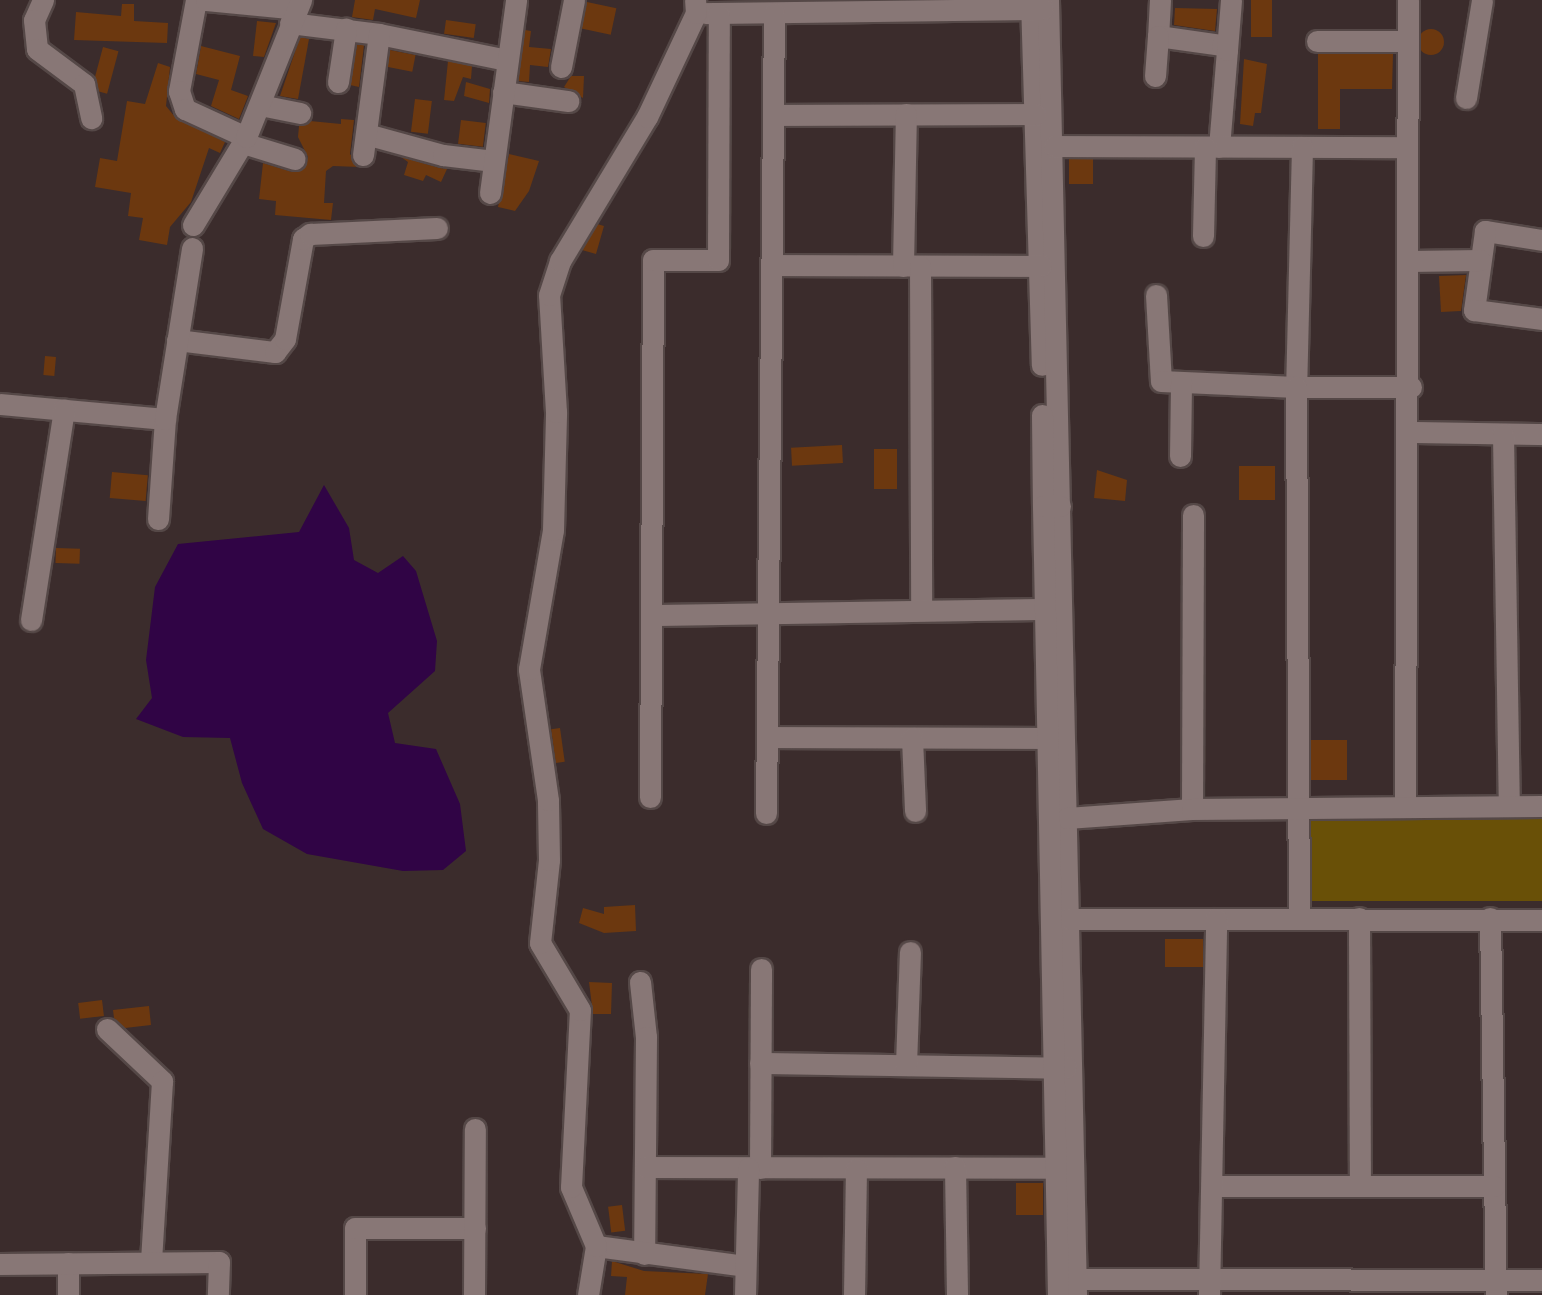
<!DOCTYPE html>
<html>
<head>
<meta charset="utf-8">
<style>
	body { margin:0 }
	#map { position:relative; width:1542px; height:1295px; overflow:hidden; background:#3b2c2c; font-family:Roboto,sans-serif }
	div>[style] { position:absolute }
	.green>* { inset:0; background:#695007; transform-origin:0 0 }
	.water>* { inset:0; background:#300445 }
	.building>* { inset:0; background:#6c380f; transform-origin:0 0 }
	.round { border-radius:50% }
	.roads { filter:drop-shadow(2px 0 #554847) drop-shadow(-2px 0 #554847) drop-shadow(0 2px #554847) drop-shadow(0 -2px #554847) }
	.minor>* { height:21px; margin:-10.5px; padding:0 10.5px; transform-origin:10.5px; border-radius:10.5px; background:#887776 }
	span { translate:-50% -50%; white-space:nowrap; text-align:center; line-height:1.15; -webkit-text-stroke:5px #3b2c2c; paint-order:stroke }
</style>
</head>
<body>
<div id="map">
	<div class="green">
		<i style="left:1542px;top:819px;width:82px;height:236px;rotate:90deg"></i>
	</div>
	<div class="water">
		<i style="clip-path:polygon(324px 485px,349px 528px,354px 560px,378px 573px,403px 556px,416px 571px,437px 641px,435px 671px,388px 713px,395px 743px,436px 749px,460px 804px,466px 851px,443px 870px,403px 871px,307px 854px,263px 829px,242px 783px,230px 738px,183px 737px,136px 719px,152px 698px,146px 660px,155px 587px,178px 544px,299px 532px)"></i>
	</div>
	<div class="building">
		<i style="clip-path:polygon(355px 0,420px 0,416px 18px,375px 9px,373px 20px,352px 17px)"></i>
		<i style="left:1251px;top:0;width:21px;height:37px"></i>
		<i style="left:587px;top:2px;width:30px;height:27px;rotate:12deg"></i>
		<i style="clip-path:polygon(122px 4px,134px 4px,134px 21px,168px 23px,167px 43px,74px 40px,76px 12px,121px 16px)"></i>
		<i style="clip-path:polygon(1175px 8px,1217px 9px,1215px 31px,1174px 25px)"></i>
		<i style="left:446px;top:20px;width:30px;height:14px;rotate:8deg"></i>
		<i style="clip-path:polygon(257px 21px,276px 23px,264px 57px,253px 56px)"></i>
		<i class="round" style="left:1418px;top:29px;width:26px;height:26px"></i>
		<i style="clip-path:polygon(525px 30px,531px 31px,529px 47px,551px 49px,548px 67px,530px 65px,529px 82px,518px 81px)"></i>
		<i style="clip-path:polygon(300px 37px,309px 39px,298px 99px,280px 96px)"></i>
		<i style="clip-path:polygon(357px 45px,364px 45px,359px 87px,350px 85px)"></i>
		<i style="clip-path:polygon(201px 46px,240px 56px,231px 90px,248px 96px,239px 119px,211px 106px,219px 80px,196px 74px)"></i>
		<i style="left:103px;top:47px;width:16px;height:44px;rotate:15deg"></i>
		<i style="left:390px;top:50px;width:26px;height:17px;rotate:11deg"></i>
		<i style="clip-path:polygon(1318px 54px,1393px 54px,1392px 89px,1340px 89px,1340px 129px,1318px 129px)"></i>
		<i style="clip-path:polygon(1244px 59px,1267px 64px,1261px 113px,1255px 113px,1253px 126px,1240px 124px)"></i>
		<i style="clip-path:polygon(448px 61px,472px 66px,471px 79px,463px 77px,454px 101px,444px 100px)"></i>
		<i style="clip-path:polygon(158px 63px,170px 67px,166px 106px,175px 117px,225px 142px,220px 153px,209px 148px,191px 202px,170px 227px,167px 245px,139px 240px,143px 218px,128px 216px,131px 193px,95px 187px,100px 158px,117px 161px,127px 101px,145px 104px)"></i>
		<i style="clip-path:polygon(571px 76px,584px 76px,583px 98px,564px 87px)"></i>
		<i style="clip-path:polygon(466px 82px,490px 89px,489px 103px,464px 96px)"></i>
		<i style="left:415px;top:99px;width:17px;height:33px;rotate:7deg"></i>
		<i style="clip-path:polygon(341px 119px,354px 120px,350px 154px,360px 167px,333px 166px,326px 171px,324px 203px,333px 203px,331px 220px,275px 215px,276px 201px,259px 199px,263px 163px,292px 172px,303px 169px,308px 157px,298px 137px,299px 126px,310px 121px,341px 124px)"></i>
		<i style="left:461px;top:120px;width:25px;height:24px;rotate:7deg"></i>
		<i style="clip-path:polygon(509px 154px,539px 161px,529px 191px,515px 211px,498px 207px)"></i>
		<i style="clip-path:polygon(401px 157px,440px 168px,447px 169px,441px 182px,426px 175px,423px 181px,404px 175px,408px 162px)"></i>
		<i style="left:1069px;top:159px;width:24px;height:25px"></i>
		<i style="clip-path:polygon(597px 224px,604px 226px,596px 254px,582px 250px)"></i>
		<i style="clip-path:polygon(1466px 275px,1461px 311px,1441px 312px,1439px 276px)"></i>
		<i style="left:45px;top:356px;width:11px;height:19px;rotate:5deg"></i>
		<i style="left:842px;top:445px;width:18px;height:51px;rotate:87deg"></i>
		<i style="left:874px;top:449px;width:23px;height:40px"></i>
		<i style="left:1275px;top:466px;width:34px;height:36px;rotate:90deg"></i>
		<i style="clip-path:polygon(1097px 470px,1127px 480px,1125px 501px,1094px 498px)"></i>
		<i style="left:112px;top:472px;width:36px;height:26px;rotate:5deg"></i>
		<i style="left:56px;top:548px;width:24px;height:15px;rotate:2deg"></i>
		<i style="left:560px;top:728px;width:34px;height:9px;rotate:82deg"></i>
		<i style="left:1311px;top:740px;width:36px;height:40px"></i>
		<i style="clip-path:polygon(635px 905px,636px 931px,604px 933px,579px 923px,583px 908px,604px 914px,604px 907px)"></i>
		<i style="left:1165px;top:939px;width:38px;height:28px"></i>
		<i style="clip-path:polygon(589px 982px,612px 983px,611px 1014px,593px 1014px)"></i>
		<i style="left:102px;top:1000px;width:16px;height:24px;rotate:83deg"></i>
		<i style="clip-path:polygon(149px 1006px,151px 1025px,125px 1028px,114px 1018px,113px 1010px)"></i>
		<i style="left:1043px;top:1183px;width:32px;height:27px;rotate:90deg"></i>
		<i style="left:622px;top:1205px;width:26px;height:14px;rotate:83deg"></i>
		<i style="clip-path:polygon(612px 1261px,644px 1271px,708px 1274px,705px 1295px,625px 1295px,627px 1277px,611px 1276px)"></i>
	</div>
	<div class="roads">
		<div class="minor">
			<i style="left:43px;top:0;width:22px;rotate:114deg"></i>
			<i style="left:34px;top:20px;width:29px;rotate:84deg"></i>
			<i style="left:37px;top:49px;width:59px;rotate:36.7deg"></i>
			<i style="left:84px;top:84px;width:35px;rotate:78deg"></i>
			<i style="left:196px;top:0;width:93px;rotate:100.6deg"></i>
			<i style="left:179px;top:91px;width:19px;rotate:72deg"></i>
			<i style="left:185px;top:109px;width:67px;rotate:24.7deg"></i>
			<i style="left:206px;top:0;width:91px;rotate:5.6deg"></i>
			<i style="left:1031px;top:0;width:365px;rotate:88.3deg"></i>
			<i style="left:1048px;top:0;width:1295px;rotate:88.76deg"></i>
			<i style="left:1160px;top:0;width:36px;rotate:93deg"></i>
			<i style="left:1158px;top:36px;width:65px;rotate:8deg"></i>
			<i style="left:1222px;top:45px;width:7px;rotate:45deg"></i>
			<i style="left:1227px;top:50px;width:97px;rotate:94.7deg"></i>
			<i style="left:705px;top:13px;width:338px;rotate:-0.7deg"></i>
			<i style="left:290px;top:23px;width:90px;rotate:7deg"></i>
			<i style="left:379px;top:34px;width:131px;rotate:11.5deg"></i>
			<i style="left:1317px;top:41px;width:91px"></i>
			<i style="left:1227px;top:50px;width:50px;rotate:-85.4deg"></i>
			<i style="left:561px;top:67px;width:68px;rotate:-79deg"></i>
			<i style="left:1155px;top:76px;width:40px;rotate:-85.7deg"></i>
			<i style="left:338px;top:82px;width:54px;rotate:-81.4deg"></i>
			<i style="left:503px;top:92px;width:66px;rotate:7.9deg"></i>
			<i style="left:1466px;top:98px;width:99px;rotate:-80.7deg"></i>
			<i style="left:260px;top:105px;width:41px;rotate:11.3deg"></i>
			<i style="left:773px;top:115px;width:262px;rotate:-0.2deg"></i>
			<i style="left:366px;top:134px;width:80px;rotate:15.3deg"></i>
			<i style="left:443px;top:155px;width:51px;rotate:6.7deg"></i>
			<i style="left:243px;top:143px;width:54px;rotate:17.1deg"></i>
			<i style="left:1054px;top:146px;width:353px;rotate:0.2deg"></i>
			<i style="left:1302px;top:147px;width:240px;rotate:91.4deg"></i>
			<i style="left:1296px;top:387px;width:115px"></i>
			<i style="left:363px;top:155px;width:122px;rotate:-82.5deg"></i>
			<i style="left:490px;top:193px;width:195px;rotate:-82.3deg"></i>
			<i style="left:193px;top:225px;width:103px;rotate:-58.9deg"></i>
			<i style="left:246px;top:137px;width:148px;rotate:-68.1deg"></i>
			<i style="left:1203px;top:236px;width:89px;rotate:-88.7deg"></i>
			<i style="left:1542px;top:240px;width:58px;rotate:-171deg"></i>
			<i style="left:1485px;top:231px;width:80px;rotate:97.9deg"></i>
			<i style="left:1474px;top:310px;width:69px;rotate:7.5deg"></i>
			<i style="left:1409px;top:261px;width:71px;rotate:-0.8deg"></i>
			<i style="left:773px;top:265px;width:268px;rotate:0.2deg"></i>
			<i style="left:903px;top:266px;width:152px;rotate:-88.9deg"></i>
			<i style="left:920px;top:266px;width:343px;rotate:89.8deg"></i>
			<i style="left:1156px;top:295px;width:86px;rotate:86.7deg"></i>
			<i style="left:1161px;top:381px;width:135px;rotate:2.5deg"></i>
			<i style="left:1296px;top:387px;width:531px;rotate:89.68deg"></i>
			<i style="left:177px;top:340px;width:99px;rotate:7deg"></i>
			<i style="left:275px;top:352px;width:16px;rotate:-52deg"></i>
			<i style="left:285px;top:339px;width:102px;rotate:-79.8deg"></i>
			<i style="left:303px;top:239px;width:9px;rotate:-36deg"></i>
			<i style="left:310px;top:234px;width:127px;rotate:-2.7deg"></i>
			<i style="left:0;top:404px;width:166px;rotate:5.2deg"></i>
			<i style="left:1042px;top:415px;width:91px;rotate:89.4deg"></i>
			<i style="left:1410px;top:432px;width:132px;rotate:0.9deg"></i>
			<i style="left:1503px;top:434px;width:372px;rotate:89.1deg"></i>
			<i style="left:1180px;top:456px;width:74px;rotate:-89.2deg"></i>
			<i style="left:158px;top:519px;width:100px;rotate:-86deg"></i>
			<i style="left:165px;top:419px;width:173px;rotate:-81deg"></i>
			<i style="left:652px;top:615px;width:393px;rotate:-0.9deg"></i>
			<i style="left:31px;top:620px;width:213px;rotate:-81.1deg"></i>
			<i style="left:767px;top:737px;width:281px;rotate:0.2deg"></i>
			<i style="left:912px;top:738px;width:73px;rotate:87.6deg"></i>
			<i style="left:650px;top:797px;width:537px;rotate:-89.68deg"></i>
			<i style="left:653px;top:260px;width:65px"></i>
			<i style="left:718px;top:260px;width:245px;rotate:-89.8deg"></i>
			<i style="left:1405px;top:807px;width:807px;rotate:-89.79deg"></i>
			<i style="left:1192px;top:809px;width:294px;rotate:-89.8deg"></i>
			<i style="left:766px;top:813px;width:800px;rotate:-89.43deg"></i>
			<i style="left:1067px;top:818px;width:125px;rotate:-4.1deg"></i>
			<i style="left:1192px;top:809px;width:350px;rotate:-0.5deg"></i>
			<i style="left:1359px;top:918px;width:266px;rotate:89.8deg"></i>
			<i style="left:1490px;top:918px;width:377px;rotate:89.1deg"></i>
			<i style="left:1069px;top:919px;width:473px;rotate:0.1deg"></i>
			<i style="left:640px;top:982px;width:55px;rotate:83.8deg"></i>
			<i style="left:646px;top:1037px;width:217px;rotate:90.5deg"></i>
			<i style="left:107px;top:1029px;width:76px;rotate:43.4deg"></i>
			<i style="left:162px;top:1081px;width:181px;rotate:93.5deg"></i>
			<i style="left:760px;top:1063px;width:306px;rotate:0.9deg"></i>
			<i style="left:906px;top:1065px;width:113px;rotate:-88deg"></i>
			<i style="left:645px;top:1167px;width:411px;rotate:0.1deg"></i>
			<i style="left:955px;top:1167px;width:128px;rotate:89.1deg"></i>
			<i style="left:760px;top:1168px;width:199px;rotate:-89.7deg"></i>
			<i style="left:1213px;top:1186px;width:281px"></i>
			<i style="left:596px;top:1246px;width:150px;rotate:7.6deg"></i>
			<i style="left:68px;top:1263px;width:32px;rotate:90deg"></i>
			<i style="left:0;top:1264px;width:219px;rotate:-0.5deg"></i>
			<i style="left:219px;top:1262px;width:33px;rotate:92deg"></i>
			<i style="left:1061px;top:1279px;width:481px;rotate:0.1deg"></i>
			<i style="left:355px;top:1295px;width:67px;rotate:-90deg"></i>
			<i style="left:355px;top:1228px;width:120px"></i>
			<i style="left:474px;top:1295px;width:166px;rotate:-89.7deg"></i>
			<i style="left:588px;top:1295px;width:50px;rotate:-80.7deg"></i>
			<i style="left:596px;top:1246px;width:64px;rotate:-113deg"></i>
			<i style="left:571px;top:1187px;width:177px;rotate:-87.1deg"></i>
			<i style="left:580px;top:1010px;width:78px;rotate:-120.8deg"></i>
			<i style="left:540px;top:943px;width:83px;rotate:-83.8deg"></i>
			<i style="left:549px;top:860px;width:60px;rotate:-91deg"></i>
			<i style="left:548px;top:800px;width:132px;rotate:-98.3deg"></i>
			<i style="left:529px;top:669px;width:141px;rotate:-80.2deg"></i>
			<i style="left:553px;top:530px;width:118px;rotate:-88.5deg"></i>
			<i style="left:556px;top:412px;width:117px;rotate:-93.4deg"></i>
			<i style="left:549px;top:295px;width:36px;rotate:-72deg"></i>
			<i style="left:560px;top:261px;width:168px;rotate:-58.9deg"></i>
			<i style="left:647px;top:117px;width:115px;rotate:-64.8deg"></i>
			<i style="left:696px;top:13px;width:13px;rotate:-94deg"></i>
			<i style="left:745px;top:1295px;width:127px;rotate:-88.6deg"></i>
			<i style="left:854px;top:1295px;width:126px;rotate:-89.1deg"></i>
			<i style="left:1058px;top:1295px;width:789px;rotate:-91.09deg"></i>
			<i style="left:1043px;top:506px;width:17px"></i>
			<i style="left:1209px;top:1295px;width:376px;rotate:-88.9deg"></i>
		</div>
	</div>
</div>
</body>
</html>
